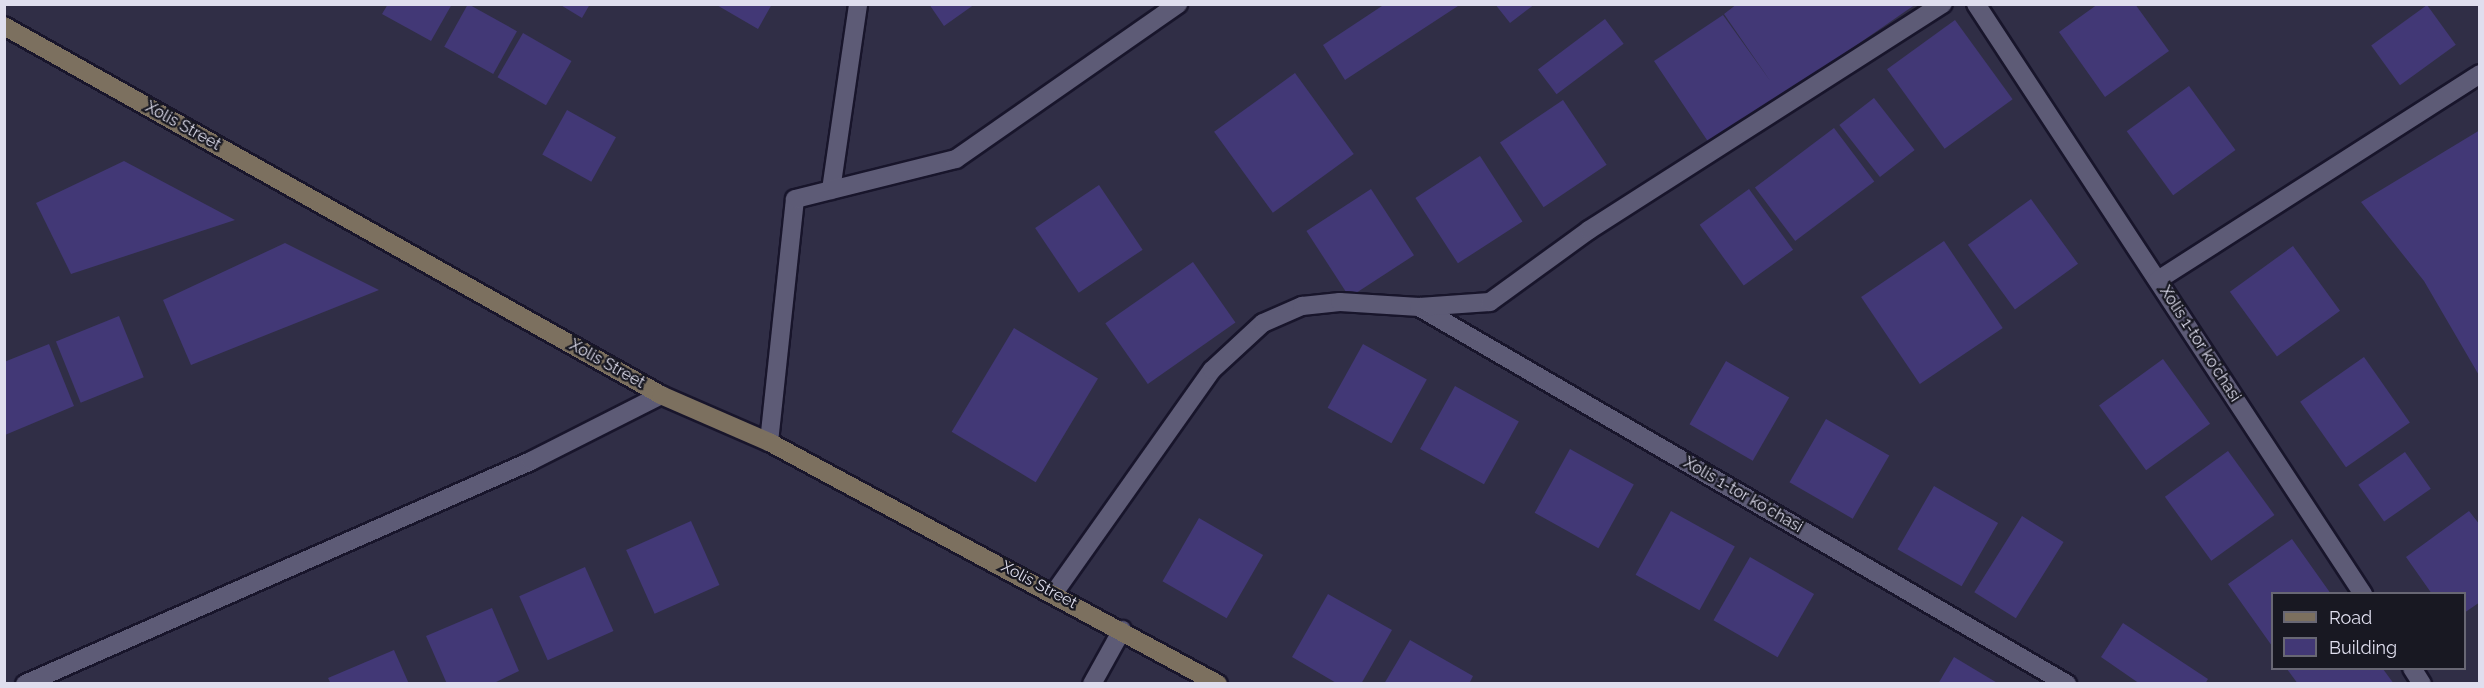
<!DOCTYPE html>
<html>
<head>
<meta charset="utf-8">
<style>
	body { margin:0 }
	#map { position:relative; width:2484px; height:688px; overflow:hidden; background:#302e46; font-family:Raleway,sans-serif }
	div>[style] { position:absolute }
	.building>* { inset:0; background:#423876; transform-origin:0 0 }
	.roads { filter:drop-shadow(2px 0 #18152b) drop-shadow(-2px 0 #18152b) drop-shadow(0 2px #18152b) drop-shadow(0 -2px #18152b) }
	.street>* { height:18px; margin:-9px; padding:0 9px; transform-origin:9px; border-radius:9px; background:#5d5b76 }
	.secondary>* { height:18px; margin:-9px; padding:0 9px; transform-origin:9px; border-radius:9px; background:#7c705f }
	span { translate:-50% -50%; white-space:nowrap; text-align:center; line-height:1.15; -webkit-text-stroke:4.5px #181822; paint-order:stroke }
	.street-label { font-size:16px; color:#dfdeee }
	.frame { position:absolute; inset:0; border:6px solid #dfdeee; pointer-events:none }
	.legend { position:absolute; left:2271px; top:592px; width:195px; height:78px; box-sizing:border-box; background:#181822; border:2px solid #686774; margin:0; padding:8px 10px; list-style:none; font-size:18px; color:#dfdeee }
	.legend li { display:flex; align-items:center; gap:12px; height:30px }
	.legend b { width:30px; border:2px solid #686774 }
</style>
</head>
<body>
<div id="map">
	<div class="building">
		<i style="clip-path:polygon(388px 4px,452px 4px,431px 41px,382px 14px)"></i>
		<i style="left:468px;top:4px;width:56px;height:49px;rotate:29deg"></i>
		<i style="clip-path:polygon(559px 4px,590px 4px,582px 18px)"></i>
		<i style="clip-path:polygon(715px 4px,772px 4px,758px 29px)"></i>
		<i style="clip-path:polygon(929px 4px,975px 4px,944px 26px)"></i>
		<i style="clip-path:polygon(1385px 4px,1461px 4px,1345px 80px,1323px 45px)"></i>
		<i style="clip-path:polygon(1495px 4px,1535px 4px,1510px 23px)"></i>
		<i style="clip-path:polygon(1737px 4px,1916px 4px,1711px 146px,1654px 61px,1723px 15px,1771px 82px,1724px 14px)"></i>
		<i style="clip-path:polygon(2098px 4px,2135px 4px,2169px 51px,2105px 97px,2059px 32px)"></i>
		<i style="left:2427px;top:5px;width:49px;height:69px;rotate:54deg"></i>
		<i style="left:1605px;top:19px;width:31px;height:84px;rotate:53deg"></i>
		<i style="left:1955px;top:20px;width:98px;height:84px;rotate:54deg"></i>
		<i style="left:523px;top:33px;width:56px;height:51px;rotate:30deg"></i>
		<i style="left:1295px;top:73px;width:100px;height:100px;rotate:54deg"></i>
		<i style="left:2189px;top:86px;width:79px;height:77px;rotate:54deg"></i>
		<i style="left:1874px;top:98px;width:66px;height:44px;rotate:52deg"></i>
		<i style="left:1563px;top:100px;width:78px;height:76px;rotate:56deg"></i>
		<i style="left:567px;top:110px;width:56px;height:51px;rotate:29deg"></i>
		<i style="left:1834px;top:128px;width:67px;height:99px;rotate:53deg"></i>
		<i style="clip-path:polygon(2480px 130px,2480px 377px,2424px 281px,2361px 202px)"></i>
		<i style="left:1480px;top:156px;width:78px;height:77px;rotate:57deg"></i>
		<i style="clip-path:polygon(124px 161px,235px 220px,71px 274px,36px 203px)"></i>
		<i style="left:1099px;top:185px;width:78px;height:77px;rotate:56deg"></i>
		<i style="left:1371px;top:189px;width:79px;height:77px;rotate:57deg"></i>
		<i style="left:1749px;top:189px;width:75px;height:61px;rotate:54deg"></i>
		<i style="left:2031px;top:199px;width:80px;height:78px;rotate:54deg"></i>
		<i style="left:1944px;top:241px;width:105px;height:100px;rotate:56deg"></i>
		<i style="clip-path:polygon(285px 243px,379px 290px,191px 365px,163px 300px)"></i>
		<i style="left:2293px;top:246px;width:80px;height:78px;rotate:54deg"></i>
		<i style="left:1193px;top:262px;width:74px;height:107px;rotate:55deg"></i>
		<i style="left:119px;top:316px;width:66px;height:68px;rotate:68deg"></i>
		<i style="left:1014px;top:328px;width:98px;height:121px;rotate:31deg"></i>
		<i style="clip-path:polygon(49px 344px,74px 406px,5px 435px,4px 362px)"></i>
		<i style="left:1363px;top:344px;width:73px;height:73px;rotate:29deg"></i>
		<i style="left:2364px;top:357px;width:80px;height:78px;rotate:55deg"></i>
		<i style="left:2163px;top:359px;width:80px;height:79px;rotate:54deg"></i>
		<i style="left:1726px;top:361px;width:73px;height:73px;rotate:30deg"></i>
		<i style="left:1455px;top:386px;width:73px;height:72px;rotate:29deg"></i>
		<i style="left:1826px;top:419px;width:73px;height:73px;rotate:30deg"></i>
		<i style="left:1570px;top:449px;width:73px;height:73px;rotate:29deg"></i>
		<i style="left:2228px;top:451px;width:79px;height:78px;rotate:54deg"></i>
		<i style="left:2405px;top:452px;width:45px;height:57px;rotate:55deg"></i>
		<i style="left:1934px;top:486px;width:74px;height:73px;rotate:30deg"></i>
		<i style="left:1671px;top:511px;width:73px;height:73px;rotate:29deg"></i>
		<i style="clip-path:polygon(2469px 511px,2480px 525px,2480px 602px,2464px 613px,2464px 594px,2432px 594px,2406px 557px)"></i>
		<i style="left:2022px;top:516px;width:49px;height:90px;rotate:32deg"></i>
		<i style="left:1199px;top:518px;width:74px;height:73px;rotate:30deg"></i>
		<i style="left:691px;top:521px;width:70px;height:71px;rotate:66deg"></i>
		<i style="clip-path:polygon(2292px 539px,2331px 594px,2272px 594px,2272px 646px,2228px 584px)"></i>
		<i style="left:1750px;top:557px;width:74px;height:73px;rotate:30deg"></i>
		<i style="left:585px;top:567px;width:70px;height:72px;rotate:66deg"></i>
		<i style="clip-path:polygon(1328px 594px,1392px 630px,1361px 684px,1338px 684px,1292px 657px)"></i>
		<i style="clip-path:polygon(492px 608px,519px 671px,492px 684px,447px 684px,426px 636px)"></i>
		<i style="clip-path:polygon(2123px 623px,2208px 679px,2205px 684px,2140px 684px,2101px 657px)"></i>
		<i style="clip-path:polygon(1410px 640px,1473px 676px,1469px 684px,1384px 684px)"></i>
		<i style="clip-path:polygon(394px 650px,409px 684px,331px 684px,328px 678px)"></i>
		<i style="clip-path:polygon(1954px 657px,1999px 684px,1938px 684px)"></i>
		<i style="clip-path:polygon(2287px 669px,2383px 669px,2394px 684px,2298px 684px)"></i>
	</div>
	<div class="roads">
		<div class="street">
			<i style="left:1976px;top:4px;width:706px;rotate:56.74deg"></i>
			<i style="left:831px;top:190px;width:188px;rotate:-81.7deg"></i>
			<i style="left:2158px;top:280px;width:382px;rotate:-32.6deg"></i>
			<i style="left:1419px;top:307px;width:750px;rotate:30.19deg"></i>
			<i style="left:769px;top:442px;width:244px;rotate:-83.9deg"></i>
			<i style="left:795px;top:199px;width:166px;rotate:-14deg"></i>
			<i style="left:956px;top:159px;width:271px;rotate:-34.9deg"></i>
			<i style="left:1054px;top:593px;width:273px;rotate:-54.7deg"></i>
			<i style="left:1212px;top:370px;width:69px;rotate:-42.7deg"></i>
			<i style="left:1263px;top:323px;width:43px;rotate:-23.6deg"></i>
			<i style="left:1302px;top:306px;width:38px;rotate:-6deg"></i>
			<i style="left:1340px;top:302px;width:79px;rotate:3.6deg"></i>
			<i style="left:1419px;top:307px;width:71px;rotate:-4deg"></i>
			<i style="left:1490px;top:302px;width:122px;rotate:-36deg"></i>
			<i style="left:1589px;top:230px;width:420px;rotate:-32.6deg"></i>
			<i style="left:2412px;top:668px;width:19px;rotate:58deg"></i>
			<i style="left:25px;top:684px;width:553px;rotate:-23.78deg"></i>
			<i style="left:531px;top:461px;width:146px;rotate:-26.9deg"></i>
			<i style="left:1092px;top:684px;width:62px;rotate:-60.9deg"></i>
		</div>
		<div class="secondary">
			<i style="left:4px;top:26px;width:754px;rotate:29.32deg"></i>
			<i style="left:661px;top:395px;width:118px;rotate:23.5deg"></i>
			<i style="left:769px;top:442px;width:510px;rotate:28.32deg"></i>
		</div>
	</div>
	<div class="street-label">
		<span style="left:183px;top:126px;rotate:29deg">Xolis Street</span>
		<span style="left:2200px;top:344px;rotate:57deg">Xolis 1-tor ko'chasi</span>
		<span style="left:607px;top:364px;rotate:29deg">Xolis Street</span>
		<span style="left:1743px;top:495px;rotate:30deg">Xolis 1-tor ko'chasi</span>
		<span style="left:1039px;top:585px;rotate:28deg">Xolis Street</span>
	</div>
	<div class="frame"></div>
	<ul class="legend">
	<li><b style="height:8px;background:#7c705f"></b>Road</li>
	<li><b style="height:16px;background:#423876"></b>Building</li>
	</ul>
</div>
</body>
</html>
